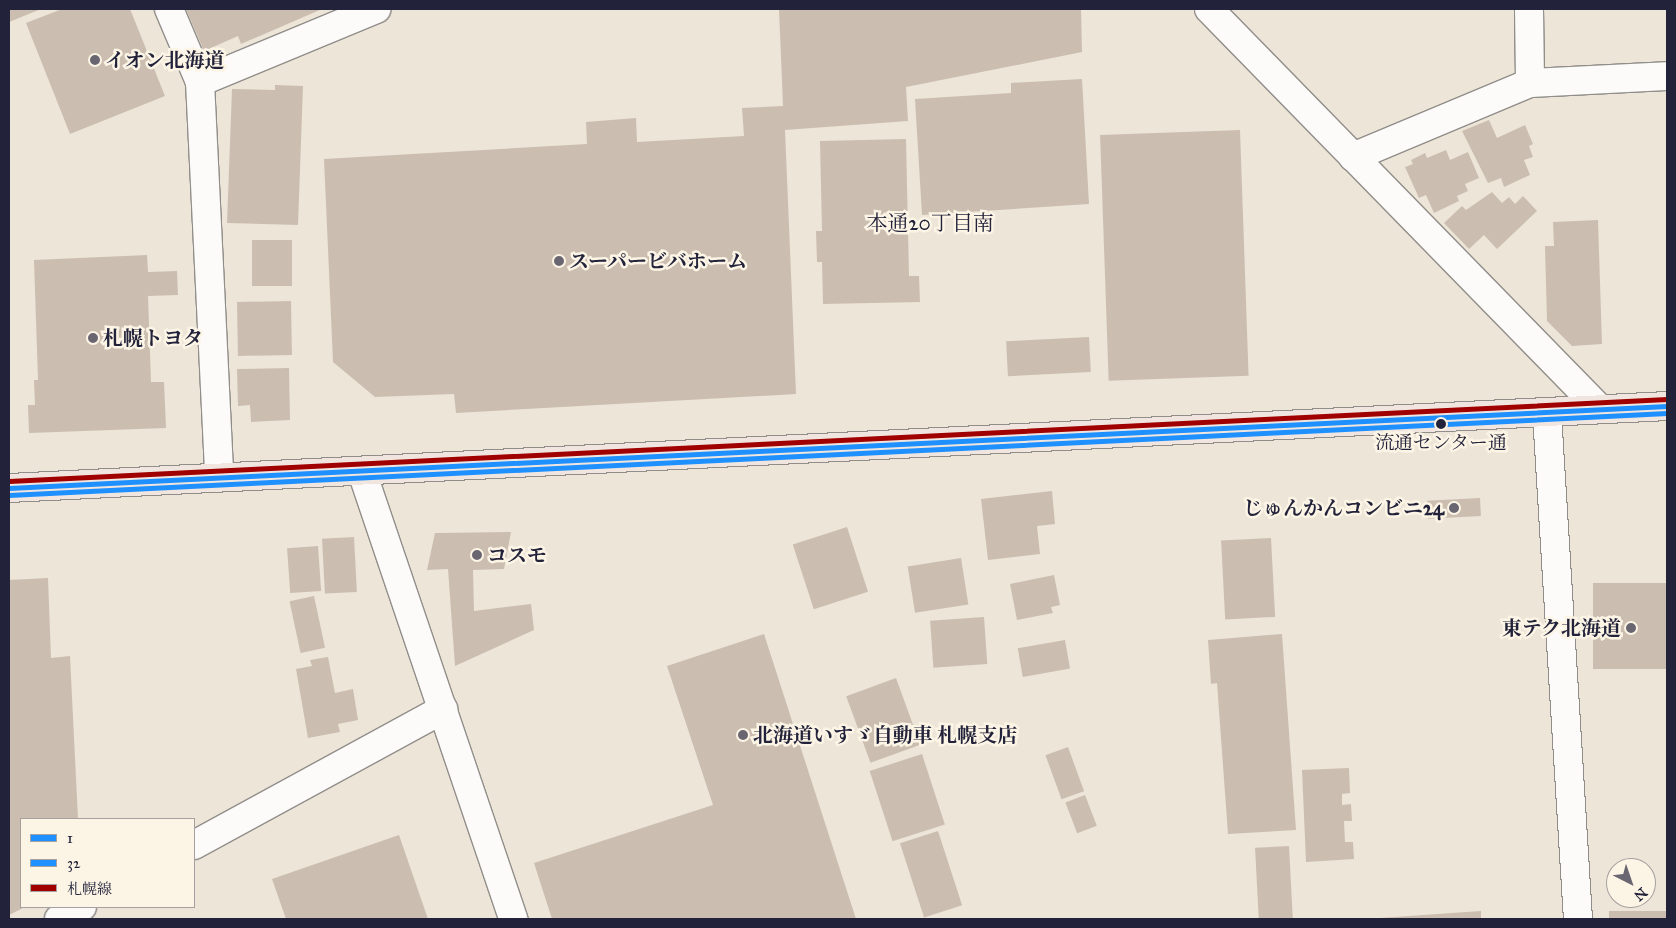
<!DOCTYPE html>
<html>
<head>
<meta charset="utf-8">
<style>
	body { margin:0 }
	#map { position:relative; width:1676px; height:928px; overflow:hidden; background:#ede5d8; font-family:"IM FELL Great Primer","Noto Serif JP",serif }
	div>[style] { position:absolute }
	.building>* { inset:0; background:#cbbeb0; transform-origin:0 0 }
	.roads { filter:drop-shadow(1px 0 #918e8a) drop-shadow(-1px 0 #918e8a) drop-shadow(0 1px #918e8a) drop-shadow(0 -1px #918e8a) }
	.minor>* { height:28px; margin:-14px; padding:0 14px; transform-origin:14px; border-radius:14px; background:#fcfbf9 }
	.highway>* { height:28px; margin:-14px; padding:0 14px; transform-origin:14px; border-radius:14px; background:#f0e6df }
	.bus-1>* { height:5px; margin:-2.5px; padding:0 2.5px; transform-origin:2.5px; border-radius:2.5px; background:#1e90ff }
	.bus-2>* { height:5px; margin:-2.5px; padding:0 2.5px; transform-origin:2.5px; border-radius:2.5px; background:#1e90ff }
	.bus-3>* { height:5px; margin:-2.5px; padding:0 2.5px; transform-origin:2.5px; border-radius:2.5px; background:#a00000 }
	.dots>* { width:14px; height:14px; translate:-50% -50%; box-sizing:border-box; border:2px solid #fcf5e5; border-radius:50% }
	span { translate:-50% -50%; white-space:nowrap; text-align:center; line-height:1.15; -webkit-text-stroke:5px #fcf5e5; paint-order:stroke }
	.bus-label { font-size:19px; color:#22223b }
	.poi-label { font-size:20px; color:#22223b; font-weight:700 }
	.left { translate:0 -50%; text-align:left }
	.right { translate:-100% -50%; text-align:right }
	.neighbourhood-label { font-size:21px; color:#22223b }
	.frame { position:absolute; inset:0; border:10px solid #22223b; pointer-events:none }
	.legend { position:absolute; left:20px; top:818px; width:175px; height:90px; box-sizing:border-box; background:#fcf5e5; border:1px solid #a5a1a1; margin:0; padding:6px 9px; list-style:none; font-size:15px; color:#22223b }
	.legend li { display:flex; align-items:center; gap:10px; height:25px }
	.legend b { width:25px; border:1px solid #a5a1a1 }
	.north { position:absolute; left:1606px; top:858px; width:50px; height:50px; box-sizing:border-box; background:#fcf5e5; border:1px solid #a5a1a1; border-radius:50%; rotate:139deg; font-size:14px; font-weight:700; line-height:20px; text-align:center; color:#22223b }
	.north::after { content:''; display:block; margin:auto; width:18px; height:22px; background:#696672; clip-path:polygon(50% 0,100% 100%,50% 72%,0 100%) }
</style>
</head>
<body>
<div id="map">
	<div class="building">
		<i style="clip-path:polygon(9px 9px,41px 9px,9px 22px)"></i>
		<i style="clip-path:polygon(62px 9px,130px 9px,165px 96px,70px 134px,26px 23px)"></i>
		<i style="clip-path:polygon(186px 9px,322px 9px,241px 44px,238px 36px,204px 51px)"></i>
		<i style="clip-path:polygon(779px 9px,1081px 9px,1082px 52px,906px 87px,908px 121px,785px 130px,796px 394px,456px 413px,454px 394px,375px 397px,333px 362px,324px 159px,587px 144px,586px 122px,636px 118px,637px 142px,744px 136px,742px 108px,783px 106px)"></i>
		<i style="clip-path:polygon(1082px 79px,1089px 204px,922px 215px,915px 99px,1011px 93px,1011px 83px)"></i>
		<i style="clip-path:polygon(275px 85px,303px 86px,298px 225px,227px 223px,232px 89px,275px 90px)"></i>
		<i style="clip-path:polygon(1489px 120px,1497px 138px,1525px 125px,1533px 144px,1529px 146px,1533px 157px,1524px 160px,1530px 175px,1504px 187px,1501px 178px,1488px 183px,1462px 131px)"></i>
		<i style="left:1240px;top:130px;width:246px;height:140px;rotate:88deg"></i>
		<i style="clip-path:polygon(906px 139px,909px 276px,919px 276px,920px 302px,823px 304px,822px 262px,817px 262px,816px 231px,822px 231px,820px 141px)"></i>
		<i style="clip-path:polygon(1446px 150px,1450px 160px,1468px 152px,1479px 178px,1465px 184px,1468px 191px,1457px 196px,1459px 201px,1434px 213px,1426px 195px,1419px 198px,1405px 167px,1413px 164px,1411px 160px,1425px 153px,1427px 158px)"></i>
		<i style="clip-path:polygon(1492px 192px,1502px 203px,1509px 197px,1515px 204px,1523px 196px,1537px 211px,1497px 249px,1484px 235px,1469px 249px,1444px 223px,1462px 206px,1466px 210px)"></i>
		<i style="clip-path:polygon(1598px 220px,1602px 344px,1572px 346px,1547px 321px,1545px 246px,1554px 246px,1553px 222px)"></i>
		<i style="left:252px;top:240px;width:40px;height:46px"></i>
		<i style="clip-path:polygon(147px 255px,148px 272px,177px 271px,178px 295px,148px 296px,151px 382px,164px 382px,166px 428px,29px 433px,28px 405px,35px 405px,34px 380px,38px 380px,34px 260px)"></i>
		<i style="left:291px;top:301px;width:54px;height:54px;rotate:89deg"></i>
		<i style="left:1089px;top:337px;width:35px;height:83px;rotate:87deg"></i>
		<i style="clip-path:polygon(289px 368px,290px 420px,251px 422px,250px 405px,238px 406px,237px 369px)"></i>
		<i style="clip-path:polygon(1052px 491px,1055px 524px,1037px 526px,1040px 554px,988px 560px,981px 499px)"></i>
		<i style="left:1480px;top:498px;width:18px;height:53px;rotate:87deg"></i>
		<i style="left:847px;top:527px;width:68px;height:57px;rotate:72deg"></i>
		<i style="clip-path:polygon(511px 532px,504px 569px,473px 570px,474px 611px,531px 604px,534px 630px,455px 666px,448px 569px,427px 570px,435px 533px)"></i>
		<i style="left:354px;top:537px;width:55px;height:32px;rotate:87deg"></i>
		<i style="left:1271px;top:538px;width:79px;height:50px;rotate:87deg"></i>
		<i style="left:318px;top:546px;width:45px;height:31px;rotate:86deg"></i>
		<i style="left:961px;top:558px;width:47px;height:54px;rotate:81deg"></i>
		<i style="clip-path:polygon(1054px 575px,1060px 605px,1051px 607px,1053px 613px,1017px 620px,1010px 584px)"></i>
		<i style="clip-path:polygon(48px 578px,51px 658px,70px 656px,78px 819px,21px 819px,21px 907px,25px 907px,9px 915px,9px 580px)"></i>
		<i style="left:1667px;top:583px;width:86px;height:74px;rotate:90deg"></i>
		<i style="left:314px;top:596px;width:53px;height:25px;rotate:78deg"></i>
		<i style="left:984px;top:617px;width:47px;height:54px;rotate:86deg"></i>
		<i style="clip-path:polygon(764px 634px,856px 919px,552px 919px,534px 863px,713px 805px,667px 666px)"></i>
		<i style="clip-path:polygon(1282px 634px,1296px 830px,1228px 834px,1217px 683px,1211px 684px,1208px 640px)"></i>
		<i style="left:1065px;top:640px;width:29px;height:48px;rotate:80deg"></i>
		<i style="clip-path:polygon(328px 657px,335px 693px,353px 689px,358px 720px,338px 724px,340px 732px,308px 738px,296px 669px,312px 666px,310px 660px)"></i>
		<i style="left:896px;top:678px;width:71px;height:53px;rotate:70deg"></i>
		<i style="left:1068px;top:747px;width:47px;height:24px;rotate:70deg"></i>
		<i style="left:922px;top:754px;width:74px;height:55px;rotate:72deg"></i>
		<i style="clip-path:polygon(1349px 768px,1350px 793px,1342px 794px,1342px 805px,1351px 804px,1352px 821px,1344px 821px,1345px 842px,1353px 842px,1354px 859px,1306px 862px,1302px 770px)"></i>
		<i style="left:1085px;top:795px;width:33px;height:21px;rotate:69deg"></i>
		<i style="left:938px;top:831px;width:78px;height:40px;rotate:72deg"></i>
		<i style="clip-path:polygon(399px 835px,428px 919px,286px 919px,272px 879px)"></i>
		<i style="left:1289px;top:846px;width:73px;height:34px;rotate:87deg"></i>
		<i style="clip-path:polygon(1481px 911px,1481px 919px,1380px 919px,1380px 918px)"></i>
		<i style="left:1609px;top:911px;width:58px;height:8px"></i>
	</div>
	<div class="roads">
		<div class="minor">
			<i style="left:169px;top:9px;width:79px;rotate:67deg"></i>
			<i style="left:200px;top:82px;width:395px;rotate:87.2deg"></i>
			<i style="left:1209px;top:9px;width:559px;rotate:45.65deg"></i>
			<i style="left:1529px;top:9px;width:74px;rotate:89.2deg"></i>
			<i style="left:200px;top:82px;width:191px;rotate:-22.5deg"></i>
			<i style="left:1353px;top:157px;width:192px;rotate:-22.7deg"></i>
			<i style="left:1530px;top:83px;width:137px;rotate:-2.9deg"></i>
			<i style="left:1547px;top:414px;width:506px;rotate:86.49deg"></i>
			<i style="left:362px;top:472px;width:472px;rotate:71.3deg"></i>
			<i style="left:194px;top:845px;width:284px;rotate:-28.6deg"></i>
			<i style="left:59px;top:919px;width:26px;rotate:-28deg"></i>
		</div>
		<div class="highway">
			<i style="left:9px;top:488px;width:1660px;rotate:-2.83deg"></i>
		</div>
	</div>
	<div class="bus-1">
		<i style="left:9px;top:488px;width:1660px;rotate:-2.83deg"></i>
	</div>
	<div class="bus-2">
		<i style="left:9px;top:495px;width:1660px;rotate:-2.83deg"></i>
	</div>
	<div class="bus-3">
		<i style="left:9px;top:481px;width:1660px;rotate:-2.83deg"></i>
	</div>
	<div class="dots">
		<i style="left:95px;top:60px;background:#696672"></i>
		<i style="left:559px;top:261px;background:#696672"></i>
		<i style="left:93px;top:338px;background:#696672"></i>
		<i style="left:1441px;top:424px;background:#22223b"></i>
		<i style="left:1454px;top:508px;background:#696672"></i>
		<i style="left:477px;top:555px;background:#696672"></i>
		<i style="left:1631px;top:628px;background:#696672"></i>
		<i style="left:743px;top:735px;background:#696672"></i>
	</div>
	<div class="bus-label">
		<span style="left:1441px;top:443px">流通センター通</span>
	</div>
	<div class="poi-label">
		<span class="left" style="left:105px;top:60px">イオン北海道</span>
		<span class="left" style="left:569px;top:261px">スーパービバホーム</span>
		<span class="left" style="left:103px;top:338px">札幌トヨタ</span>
		<span class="right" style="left:1444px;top:508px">じゅんかんコンビニ24</span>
		<span class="left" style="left:487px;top:555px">コスモ</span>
		<span class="right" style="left:1621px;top:628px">東テク北海道</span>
		<span class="left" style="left:753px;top:735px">北海道いすゞ自動車 札幌支店</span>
	</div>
	<div class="neighbourhood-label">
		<span style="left:930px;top:223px">本通20丁目南</span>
	</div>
	<div class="frame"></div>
	<ul class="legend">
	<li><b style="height:6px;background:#1e90ff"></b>1</li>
	<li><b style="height:6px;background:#1e90ff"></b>32</li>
	<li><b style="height:6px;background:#a00000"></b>札幌線</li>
	</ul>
	<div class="north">N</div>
</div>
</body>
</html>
